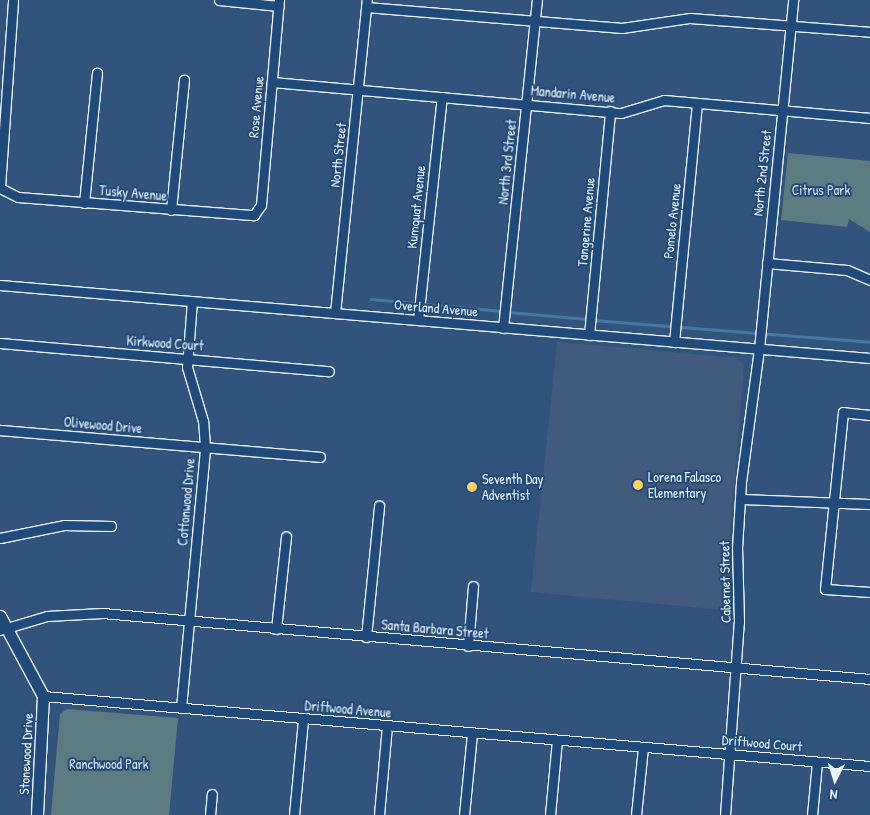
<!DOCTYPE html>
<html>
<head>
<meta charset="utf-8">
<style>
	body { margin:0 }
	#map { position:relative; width:870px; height:815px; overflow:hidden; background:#32547c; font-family:"Patrick Hand",sans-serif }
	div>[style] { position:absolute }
	.built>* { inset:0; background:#405b7d }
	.green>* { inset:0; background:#5b7d81 }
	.stream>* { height:2.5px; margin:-1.25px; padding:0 1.25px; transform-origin:1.25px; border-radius:1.25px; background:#4378a0 }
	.roads { filter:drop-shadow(1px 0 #e8f1f8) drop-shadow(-1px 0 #e8f1f8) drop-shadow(0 1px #e8f1f8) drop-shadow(0 -1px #e8f1f8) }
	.street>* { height:9px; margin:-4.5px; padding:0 4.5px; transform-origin:4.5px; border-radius:4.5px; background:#1f4a7a }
	.secondary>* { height:11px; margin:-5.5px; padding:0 5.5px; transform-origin:5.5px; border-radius:5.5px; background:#1f4a7a }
	.dots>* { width:14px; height:14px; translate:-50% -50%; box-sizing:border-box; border:2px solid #1f4a7a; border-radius:50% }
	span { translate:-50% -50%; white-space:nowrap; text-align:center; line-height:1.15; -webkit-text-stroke:4px #1f4a7a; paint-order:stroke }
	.street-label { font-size:14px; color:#e8f1f8 }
	.park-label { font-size:14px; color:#d3e0e6 }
	.poi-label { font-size:14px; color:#e8f1f8 }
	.left { translate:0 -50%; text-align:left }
	.north { position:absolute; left:810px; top:755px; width:50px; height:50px; -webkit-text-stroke:4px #1f4a7a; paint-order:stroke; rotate:185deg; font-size:14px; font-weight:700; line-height:20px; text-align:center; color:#e8f1f8 }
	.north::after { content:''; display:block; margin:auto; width:18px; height:22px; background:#e8f1f8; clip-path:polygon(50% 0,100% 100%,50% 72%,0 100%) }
</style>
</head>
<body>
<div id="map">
	<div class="built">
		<i style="clip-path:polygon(557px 342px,737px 358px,744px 365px,728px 561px,733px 611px,531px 592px)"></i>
	</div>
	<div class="green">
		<i style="clip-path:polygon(788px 153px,870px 161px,870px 232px,849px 219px,847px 227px,781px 220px)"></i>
		<i style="clip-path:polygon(67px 709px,178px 718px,169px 815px,51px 815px,60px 714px)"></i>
	</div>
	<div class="stream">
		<i style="left:371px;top:299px;width:132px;rotate:5.2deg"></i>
		<i style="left:508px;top:312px;width:79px;rotate:5.1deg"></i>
		<i style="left:593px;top:320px;width:278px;rotate:4.5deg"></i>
	</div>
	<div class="roads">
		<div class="street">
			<i style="left:219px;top:0;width:60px;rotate:5.7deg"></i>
			<i style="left:366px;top:7px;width:257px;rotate:4.7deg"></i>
			<i style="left:622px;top:28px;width:69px;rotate:-8.4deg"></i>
			<i style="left:690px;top:18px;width:181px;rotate:4.4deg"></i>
			<i style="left:272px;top:82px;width:350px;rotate:5.1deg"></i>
			<i style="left:621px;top:113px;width:45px;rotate:-16.8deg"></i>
			<i style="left:664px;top:100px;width:207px;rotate:5deg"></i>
			<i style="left:0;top:187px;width:187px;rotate:-86deg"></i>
			<i style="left:0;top:188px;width:20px;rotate:27deg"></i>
			<i style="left:18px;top:197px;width:237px;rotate:4.4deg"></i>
			<i style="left:254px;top:215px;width:12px;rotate:-55deg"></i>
			<i style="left:261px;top:205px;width:206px;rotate:-85deg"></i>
			<i style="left:84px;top:203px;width:131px;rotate:-84.3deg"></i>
			<i style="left:171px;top:210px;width:131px;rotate:-84.3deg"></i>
			<i style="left:767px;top:263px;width:80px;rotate:5deg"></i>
			<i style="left:847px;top:270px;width:25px;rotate:23deg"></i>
			<i style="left:0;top:285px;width:873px;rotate:4.8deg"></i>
			<i style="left:335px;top:313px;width:315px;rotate:-84.2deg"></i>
			<i style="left:418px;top:320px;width:224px;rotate:-83.9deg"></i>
			<i style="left:503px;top:328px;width:330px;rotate:-84.1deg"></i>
			<i style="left:589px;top:335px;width:225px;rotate:-84.6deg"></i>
			<i style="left:674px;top:342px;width:240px;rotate:-84.5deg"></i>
			<i style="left:0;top:343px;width:330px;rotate:4.9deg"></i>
			<i style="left:870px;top:415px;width:27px;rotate:-174deg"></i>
			<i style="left:843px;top:412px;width:178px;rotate:95.8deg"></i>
			<i style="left:825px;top:589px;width:45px;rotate:3.8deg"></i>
			<i style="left:0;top:430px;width:321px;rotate:4.8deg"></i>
			<i style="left:740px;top:499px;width:130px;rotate:2.2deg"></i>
			<i style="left:0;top:538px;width:65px;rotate:-11.5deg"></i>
			<i style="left:64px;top:525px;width:47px;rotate:1.2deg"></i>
			<i style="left:276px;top:629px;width:93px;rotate:-83.8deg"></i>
			<i style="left:0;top:630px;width:49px;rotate:-16.6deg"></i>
			<i style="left:47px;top:616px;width:55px;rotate:-3.1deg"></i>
			<i style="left:102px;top:613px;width:771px;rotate:4.91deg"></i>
			<i style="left:366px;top:637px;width:132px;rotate:-84.3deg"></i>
			<i style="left:468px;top:646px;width:60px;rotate:-85.2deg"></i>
			<i style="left:43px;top:696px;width:830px;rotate:4.84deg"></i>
			<i style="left:181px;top:708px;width:262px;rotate:-84.7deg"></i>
			<i style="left:205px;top:447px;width:26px;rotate:-94deg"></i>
			<i style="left:203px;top:421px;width:56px;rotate:-106.5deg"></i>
			<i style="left:187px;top:367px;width:66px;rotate:-85.7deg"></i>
			<i style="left:210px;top:815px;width:21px;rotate:-85deg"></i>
			<i style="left:294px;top:815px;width:96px;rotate:-84.6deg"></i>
			<i style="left:379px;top:815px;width:89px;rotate:-84.9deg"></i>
			<i style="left:464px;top:815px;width:82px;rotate:-84.4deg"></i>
			<i style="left:550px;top:815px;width:75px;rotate:-84.7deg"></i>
			<i style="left:636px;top:815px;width:68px;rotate:-84.1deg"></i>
			<i style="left:725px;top:815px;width:194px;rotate:-85.9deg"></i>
			<i style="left:739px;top:622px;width:74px;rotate:-91.5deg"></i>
			<i style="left:737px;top:548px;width:66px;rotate:-86.5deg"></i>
			<i style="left:741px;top:482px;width:134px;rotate:-82.3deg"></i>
			<i style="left:759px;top:349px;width:351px;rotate:-84.4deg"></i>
			<i style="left:812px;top:815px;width:53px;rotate:-84.6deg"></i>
		</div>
		<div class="secondary">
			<i style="left:0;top:616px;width:91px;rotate:61.7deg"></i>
			<i style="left:43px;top:696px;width:119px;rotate:92.9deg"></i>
		</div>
	</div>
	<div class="dots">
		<i style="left:638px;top:485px;background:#ffd166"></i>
		<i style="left:472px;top:487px;background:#ffd166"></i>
	</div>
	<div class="street-label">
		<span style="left:573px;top:94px;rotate:5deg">Mandarin Avenue</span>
		<span style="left:256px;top:107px;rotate:-85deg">Rose Avenue</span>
		<span style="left:338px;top:155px;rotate:-84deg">North Street</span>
		<span style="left:507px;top:162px;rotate:-84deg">North 3rd Street</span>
		<span style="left:762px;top:173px;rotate:-84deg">North 2nd Street</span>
		<span style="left:133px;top:193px;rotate:5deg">Tusky Avenue</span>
		<span style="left:416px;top:207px;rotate:-84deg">Kumquat Avenue</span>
		<span style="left:672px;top:221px;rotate:-84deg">Pomelo Avenue</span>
		<span style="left:586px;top:222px;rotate:-85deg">Tangerine Avenue</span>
		<span style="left:436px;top:308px;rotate:5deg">Overland Avenue</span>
		<span style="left:165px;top:343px;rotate:4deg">Kirkwood Court</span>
		<span style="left:103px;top:425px;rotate:5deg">Olivewood Drive</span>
		<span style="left:186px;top:502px;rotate:-85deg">Cottonwood Drive</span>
		<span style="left:725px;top:582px;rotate:-91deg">Cabernet Street</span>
		<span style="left:435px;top:629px;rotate:5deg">Santa Barbara Street</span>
		<span style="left:348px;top:709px;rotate:5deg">Driftwood Avenue</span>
		<span style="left:762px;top:743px;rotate:5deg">Driftwood Court</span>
		<span style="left:26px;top:754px;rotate:-87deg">Stonewood Drive</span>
	</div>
	<div class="park-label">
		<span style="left:821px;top:190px">Citrus Park</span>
		<span style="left:109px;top:764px">Ranchwood Park</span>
	</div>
	<div class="poi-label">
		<span class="left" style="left:648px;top:485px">Lorena Falasco<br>Elementary</span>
		<span class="left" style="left:482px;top:487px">Seventh Day<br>Adventist</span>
	</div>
	<div class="north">N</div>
</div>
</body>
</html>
